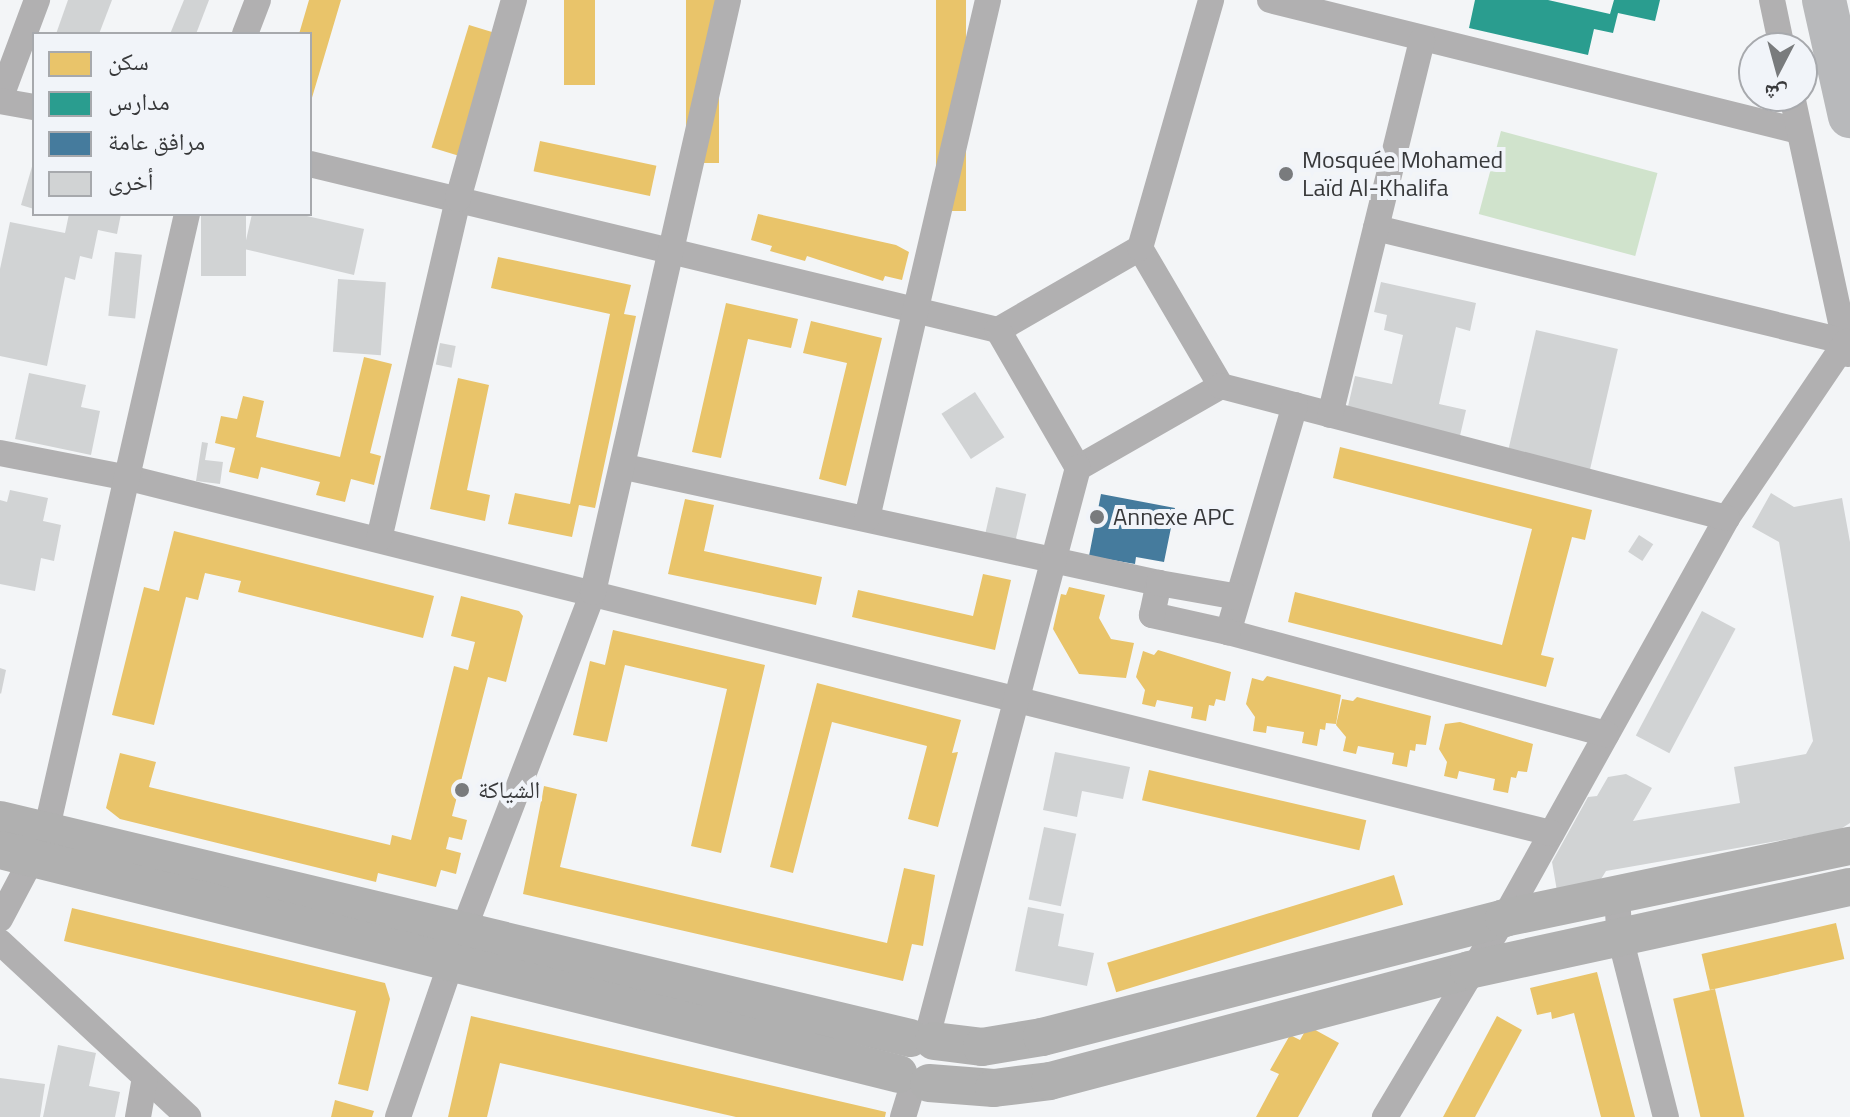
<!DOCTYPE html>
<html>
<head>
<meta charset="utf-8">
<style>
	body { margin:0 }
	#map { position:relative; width:1850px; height:1117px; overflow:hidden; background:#f3f5f7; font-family:"Titillium Web","Noto Naskh Arabic",sans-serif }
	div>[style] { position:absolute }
	.green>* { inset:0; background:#d0e3cc; transform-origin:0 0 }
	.homes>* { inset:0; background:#e9c46a; transform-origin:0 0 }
	.schools>* { inset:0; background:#2a9d8f }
	.public>* { inset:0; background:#457b9d }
	.building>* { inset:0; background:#d1d3d4; transform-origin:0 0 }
	.street>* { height:26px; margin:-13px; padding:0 13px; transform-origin:13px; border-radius:13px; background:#b1b0b1 }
	.secondary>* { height:38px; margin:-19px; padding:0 19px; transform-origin:19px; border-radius:19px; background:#b0b0b0 }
	.highway>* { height:44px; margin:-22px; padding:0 22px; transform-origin:22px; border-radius:22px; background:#b8b9bb }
	.dots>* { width:22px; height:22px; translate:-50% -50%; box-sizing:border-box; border:4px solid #f1f4f9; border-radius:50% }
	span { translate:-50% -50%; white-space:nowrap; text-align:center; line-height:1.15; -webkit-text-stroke:8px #f1f4f9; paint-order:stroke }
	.poi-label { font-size:24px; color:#38393b }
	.left { translate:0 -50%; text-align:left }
	.legend { position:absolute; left:32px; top:32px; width:280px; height:184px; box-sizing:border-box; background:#f1f4f9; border:2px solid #a7a9ad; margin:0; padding:10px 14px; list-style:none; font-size:24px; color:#38393b }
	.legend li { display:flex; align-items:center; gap:16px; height:40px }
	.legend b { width:40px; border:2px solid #a7a9ad }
	.north { position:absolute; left:1738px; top:32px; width:80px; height:80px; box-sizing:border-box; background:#f1f4f9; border:2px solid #a7a9ad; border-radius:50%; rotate:186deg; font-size:22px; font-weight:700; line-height:32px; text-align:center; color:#38393b }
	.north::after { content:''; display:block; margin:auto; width:28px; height:36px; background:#797b7d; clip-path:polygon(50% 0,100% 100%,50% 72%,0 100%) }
</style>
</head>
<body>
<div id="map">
	<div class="green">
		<i style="left:1501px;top:131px;width:162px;height:86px;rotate:15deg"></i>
	</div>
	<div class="homes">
		<i style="clip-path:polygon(309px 0,341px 0,311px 101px,310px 34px,299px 34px)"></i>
		<i style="left:564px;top:0;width:31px;height:85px"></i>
		<i style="left:686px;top:0;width:33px;height:163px"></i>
		<i style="left:936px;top:0;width:30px;height:211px"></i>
		<i style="left:469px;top:25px;width:30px;height:128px;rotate:17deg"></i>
		<i style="left:540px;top:141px;width:119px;height:31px;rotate:12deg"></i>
		<i style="clip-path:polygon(758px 214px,896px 245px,909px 252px,902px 280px,885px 276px,883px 281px,807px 256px,805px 261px,770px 251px,772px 246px,751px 240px)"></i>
		<i style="clip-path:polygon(498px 257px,631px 285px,624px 314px,636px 316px,595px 508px,579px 505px,572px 537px,508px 524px,515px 493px,570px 504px,610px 314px,491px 288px)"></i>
		<i style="clip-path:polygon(726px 303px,798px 319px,791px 348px,748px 339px,721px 458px,692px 452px)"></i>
		<i style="clip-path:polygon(811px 321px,882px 338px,846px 486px,819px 479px,847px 363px,803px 353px)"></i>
		<i style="clip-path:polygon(364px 357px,392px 364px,370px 453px,381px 456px,374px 485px,351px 479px,345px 502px,316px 495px,320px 482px,261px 467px,258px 479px,229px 472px,235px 448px,215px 443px,221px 416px,237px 419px,243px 396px,264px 401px,256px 437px,340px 457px)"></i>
		<i style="clip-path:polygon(458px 378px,489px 385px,467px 490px,490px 495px,485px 521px,430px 509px)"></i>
		<i style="clip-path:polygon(1340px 447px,1592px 510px,1585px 540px,1572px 537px,1541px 655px,1554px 658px,1546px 687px,1288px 622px,1295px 592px,1502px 645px,1532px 529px,1333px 478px)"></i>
		<i style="clip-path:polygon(685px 499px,714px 505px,704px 551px,822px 577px,816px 605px,668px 574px)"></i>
		<i style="clip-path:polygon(174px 531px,434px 596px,423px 638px,238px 592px,241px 581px,205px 573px,198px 600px,186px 597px,154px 725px,112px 715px,144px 587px,159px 591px)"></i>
		<i style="clip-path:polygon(983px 574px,1011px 580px,995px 650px,852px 617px,858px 590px,973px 616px)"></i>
		<i style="clip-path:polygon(1069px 587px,1105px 595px,1099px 618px,1111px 639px,1134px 643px,1126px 678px,1079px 674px,1053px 629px,1061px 594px,1066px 595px)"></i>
		<i style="clip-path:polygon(461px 596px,519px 611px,523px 616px,506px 682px,488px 677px,452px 816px,467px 820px,462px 840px,449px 837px,446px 849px,461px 853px,456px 874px,441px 870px,436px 887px,378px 873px,376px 882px,120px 819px,106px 808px,120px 753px,156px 762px,149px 787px,390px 845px,392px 835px,411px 840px,454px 666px,468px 670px,475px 642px,451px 636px)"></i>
		<i style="clip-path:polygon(613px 630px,765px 665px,721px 853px,691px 846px,727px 689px,625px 665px,607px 742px,573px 735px,590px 661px,605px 665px)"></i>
		<i style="clip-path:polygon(1158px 650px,1231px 672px,1225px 701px,1216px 699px,1214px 706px,1209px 705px,1206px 721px,1191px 718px,1193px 707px,1157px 700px,1155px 707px,1142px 704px,1145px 690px,1136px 677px,1143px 651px,1154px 655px)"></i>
		<i style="clip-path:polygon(1267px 676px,1341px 695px,1336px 724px,1326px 723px,1325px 730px,1320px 729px,1317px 746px,1302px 743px,1304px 732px,1267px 726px,1266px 733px,1253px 731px,1255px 717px,1246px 704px,1252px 678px,1263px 681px)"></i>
		<i style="clip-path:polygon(817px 683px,961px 720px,952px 753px,958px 752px,938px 827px,908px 819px,927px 746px,832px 722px,793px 873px,770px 867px)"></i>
		<i style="clip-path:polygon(1357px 697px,1431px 716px,1426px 745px,1416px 744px,1415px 751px,1410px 750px,1407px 767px,1392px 764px,1394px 753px,1358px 746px,1356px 754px,1343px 751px,1346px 737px,1336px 725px,1342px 699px,1353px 701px)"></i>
		<i style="clip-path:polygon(1460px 722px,1533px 744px,1527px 772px,1518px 771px,1516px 778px,1511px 777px,1508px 793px,1493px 790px,1495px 779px,1459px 771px,1457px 779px,1444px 776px,1447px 762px,1439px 749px,1445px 724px)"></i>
		<i style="left:1149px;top:770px;width:223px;height:31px;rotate:13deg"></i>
		<i style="clip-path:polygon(544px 786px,577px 794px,560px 867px,887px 943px,904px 868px,935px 875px,923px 946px,912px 944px,903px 981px,523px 894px)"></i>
		<i style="left:1394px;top:875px;width:31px;height:300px;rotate:73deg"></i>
		<i style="clip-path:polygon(72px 908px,385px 983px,390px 999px,368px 1091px,338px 1084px,356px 1011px,64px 941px)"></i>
		<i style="left:1836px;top:923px;width:37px;height:138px;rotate:77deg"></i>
		<i style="clip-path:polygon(1597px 972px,1635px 1117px,1601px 1117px,1574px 1013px,1552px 1019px,1551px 1012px,1537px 1015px,1530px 988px)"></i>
		<i style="left:1715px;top:989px;width:131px;height:43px;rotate:77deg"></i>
		<i style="clip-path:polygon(471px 1016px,886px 1112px,885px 1117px,736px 1117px,500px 1063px,487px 1117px,448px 1117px)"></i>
		<i style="clip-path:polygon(1497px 1016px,1522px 1030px,1475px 1117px,1443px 1117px)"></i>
		<i style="clip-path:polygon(1308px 1026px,1339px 1043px,1298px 1117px,1256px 1117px,1279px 1074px,1270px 1070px,1290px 1035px,1300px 1040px)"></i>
		<i style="clip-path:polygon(335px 1100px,374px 1111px,372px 1117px,331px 1117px)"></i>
	</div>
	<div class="schools">
		<i style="clip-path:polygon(1475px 0,1548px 0,1610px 14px,1614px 0,1660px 0,1655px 21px,1618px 13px,1613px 33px,1594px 29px,1588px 55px,1469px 28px)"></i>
	</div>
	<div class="public">
		<i style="clip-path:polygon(1101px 494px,1175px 508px,1164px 562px,1136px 557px,1135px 564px,1089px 556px)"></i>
	</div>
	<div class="building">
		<i style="clip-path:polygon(68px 0,112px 0,99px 34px,56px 34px)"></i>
		<i style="clip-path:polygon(184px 0,209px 0,196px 34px,170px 34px)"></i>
		<i style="clip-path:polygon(33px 163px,34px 164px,34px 209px,21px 205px)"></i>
		<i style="clip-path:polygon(69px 214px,121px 214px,117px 234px,98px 230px,92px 259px,80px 256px,75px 280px,65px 277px,47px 366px,0 356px,0 269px,10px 222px,65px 233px)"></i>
		<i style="left:201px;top:214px;width:45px;height:62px"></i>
		<i style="clip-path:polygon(252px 214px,298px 214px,364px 229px,354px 275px,244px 249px)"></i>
		<i style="left:115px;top:252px;width:27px;height:64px;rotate:6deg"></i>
		<i style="left:338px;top:279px;width:48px;height:73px;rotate:4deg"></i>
		<i style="clip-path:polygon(1381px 282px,1476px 303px,1470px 331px,1456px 327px,1439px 404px,1466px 410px,1459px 440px,1346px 415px,1355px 376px,1392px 384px,1403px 335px,1384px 330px,1387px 315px,1374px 312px)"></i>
		<i style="left:1536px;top:330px;width:84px;height:130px;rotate:13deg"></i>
		<i style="left:440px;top:343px;width:16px;height:22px;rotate:11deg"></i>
		<i style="clip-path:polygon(29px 373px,86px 385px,81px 407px,100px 411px,91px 455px,15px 439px)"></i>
		<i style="left:975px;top:392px;width:54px;height:40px;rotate:57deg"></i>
		<i style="clip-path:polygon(202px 442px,208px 443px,205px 460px,223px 462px,220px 484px,196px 481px)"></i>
		<i style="left:996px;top:487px;width:31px;height:51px;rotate:13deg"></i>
		<i style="clip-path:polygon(10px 490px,48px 498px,43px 521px,61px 525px,54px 561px,41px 558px,35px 591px,0 584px,0 500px,7px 502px)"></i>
		<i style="clip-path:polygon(1771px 493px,1794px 507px,1842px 498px,1850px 542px,1850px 823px,1839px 830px,1606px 871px,1598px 884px,1557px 891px,1552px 862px,1588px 797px,1597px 796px,1608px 777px,1626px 774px,1652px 788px,1633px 821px,1740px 803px,1734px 767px,1806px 754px,1813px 741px,1779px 542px,1752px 527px)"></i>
		<i style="left:1639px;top:535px;width:17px;height:20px;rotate:33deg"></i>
		<i style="left:1702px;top:611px;width:38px;height:141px;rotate:28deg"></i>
		<i style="clip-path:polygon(0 668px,6px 670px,1px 694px,0 693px)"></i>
		<i style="clip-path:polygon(1055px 752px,1130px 767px,1123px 799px,1082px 791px,1077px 817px,1043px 810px)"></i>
		<i style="left:1044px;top:827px;width:33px;height:74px;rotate:12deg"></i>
		<i style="clip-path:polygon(1028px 907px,1064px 914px,1058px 946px,1094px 953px,1087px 986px,1015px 971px)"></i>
		<i style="clip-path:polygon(58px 1045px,96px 1053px,89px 1086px,120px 1092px,115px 1117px,43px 1117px)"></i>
		<i style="clip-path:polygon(0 1078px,45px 1084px,40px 1117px,0 1117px)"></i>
	</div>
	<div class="street">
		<i style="left:1270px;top:0;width:545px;rotate:13.91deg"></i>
		<i style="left:1772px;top:0;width:49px;rotate:78.2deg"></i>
		<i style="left:245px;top:34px;width:36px;rotate:-69deg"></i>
		<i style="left:1792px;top:96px;width:264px;rotate:77.8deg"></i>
		<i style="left:0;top:99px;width:106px;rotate:-69.5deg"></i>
		<i style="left:0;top:101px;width:35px;rotate:10deg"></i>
		<i style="left:310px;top:164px;width:708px;rotate:13.57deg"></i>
		<i style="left:998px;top:330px;width:164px;rotate:-30deg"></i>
		<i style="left:1140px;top:248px;width:160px;rotate:59.6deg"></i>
		<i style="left:1221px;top:386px;width:165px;rotate:150.2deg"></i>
		<i style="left:1078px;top:468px;width:160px;rotate:-120.1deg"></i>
		<i style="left:1376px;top:228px;width:484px;rotate:13.6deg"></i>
		<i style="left:1846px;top:342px;width:212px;rotate:124.1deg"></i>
		<i style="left:1727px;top:518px;width:458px;rotate:119.1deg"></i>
		<i style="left:1504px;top:918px;width:232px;rotate:120.9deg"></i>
		<i style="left:1140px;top:248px;width:258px;rotate:-74deg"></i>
		<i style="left:1221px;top:386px;width:523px;rotate:14.62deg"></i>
		<i style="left:1295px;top:405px;width:237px;rotate:106.4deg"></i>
		<i style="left:1228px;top:632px;width:392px;rotate:15.1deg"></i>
		<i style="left:1330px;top:415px;width:386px;rotate:-76.2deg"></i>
		<i style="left:0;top:453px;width:131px;rotate:11deg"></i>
		<i style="left:129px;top:478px;width:1466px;rotate:14.02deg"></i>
		<i style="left:625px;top:467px;width:546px;rotate:12.26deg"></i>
		<i style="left:867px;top:518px;width:532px;rotate:-76.85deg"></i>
		<i style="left:379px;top:539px;width:349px;rotate:-76.9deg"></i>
		<i style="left:458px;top:199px;width:207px;rotate:-74.3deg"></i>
		<i style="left:1228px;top:632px;width:78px;rotate:-167.4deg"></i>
		<i style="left:1152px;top:615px;width:33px;rotate:-78deg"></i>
		<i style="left:1159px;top:583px;width:80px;rotate:10deg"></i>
		<i style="left:1617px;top:898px;width:39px;rotate:86deg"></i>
		<i style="left:1620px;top:937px;width:186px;rotate:75.7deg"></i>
		<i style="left:0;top:919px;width:98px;rotate:-62.1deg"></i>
		<i style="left:46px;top:832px;width:634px;rotate:-77.15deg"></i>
		<i style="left:0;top:942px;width:257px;rotate:42.9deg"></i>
		<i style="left:927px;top:1037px;width:589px;rotate:-75.14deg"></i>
		<i style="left:138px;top:1117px;width:39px;rotate:-80deg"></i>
		<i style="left:398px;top:1117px;width:166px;rotate:-71deg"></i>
		<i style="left:452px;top:960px;width:394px;rotate:-69deg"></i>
		<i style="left:593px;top:592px;width:607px;rotate:-77.15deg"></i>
		<i style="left:903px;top:1117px;width:34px;rotate:-73deg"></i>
	</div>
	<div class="secondary">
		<i style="left:0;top:820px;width:936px;rotate:13.47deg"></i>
		<i style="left:0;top:850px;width:926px;rotate:13.99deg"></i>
		<i style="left:934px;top:1041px;width:48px;rotate:7.1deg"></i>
		<i style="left:982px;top:1047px;width:61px;rotate:-9.5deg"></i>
		<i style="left:1042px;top:1037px;width:477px;rotate:-14.4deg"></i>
		<i style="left:1504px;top:918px;width:353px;rotate:-11.8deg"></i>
		<i style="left:929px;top:1083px;width:65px;rotate:4.4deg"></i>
		<i style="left:994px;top:1088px;width:56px;rotate:-7.1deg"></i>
		<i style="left:1050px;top:1081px;width:433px;rotate:-14.8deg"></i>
		<i style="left:1469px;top:970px;width:390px;rotate:-12.3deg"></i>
	</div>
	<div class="highway">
		<i style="left:1824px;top:0;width:119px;rotate:77.4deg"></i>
	</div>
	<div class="dots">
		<i style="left:1286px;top:174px;background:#797b7d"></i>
		<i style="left:1097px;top:517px;background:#797b7d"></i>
		<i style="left:462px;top:790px;background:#797b7d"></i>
	</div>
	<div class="poi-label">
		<span class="left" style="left:1302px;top:174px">Mosquée Mohamed<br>Laïd Al-Khalifa</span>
		<span class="left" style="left:1113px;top:517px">Annexe APC</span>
		<span class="left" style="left:478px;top:790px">الشياكة</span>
	</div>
	<ul class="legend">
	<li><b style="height:22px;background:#e9c46a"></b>سكن</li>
	<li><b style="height:22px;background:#2a9d8f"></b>مدارس</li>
	<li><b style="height:22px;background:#457b9d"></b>مرافق عامة</li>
	<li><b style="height:22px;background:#d1d3d4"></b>أخرى</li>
	</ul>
	<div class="north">ش</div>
</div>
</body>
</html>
